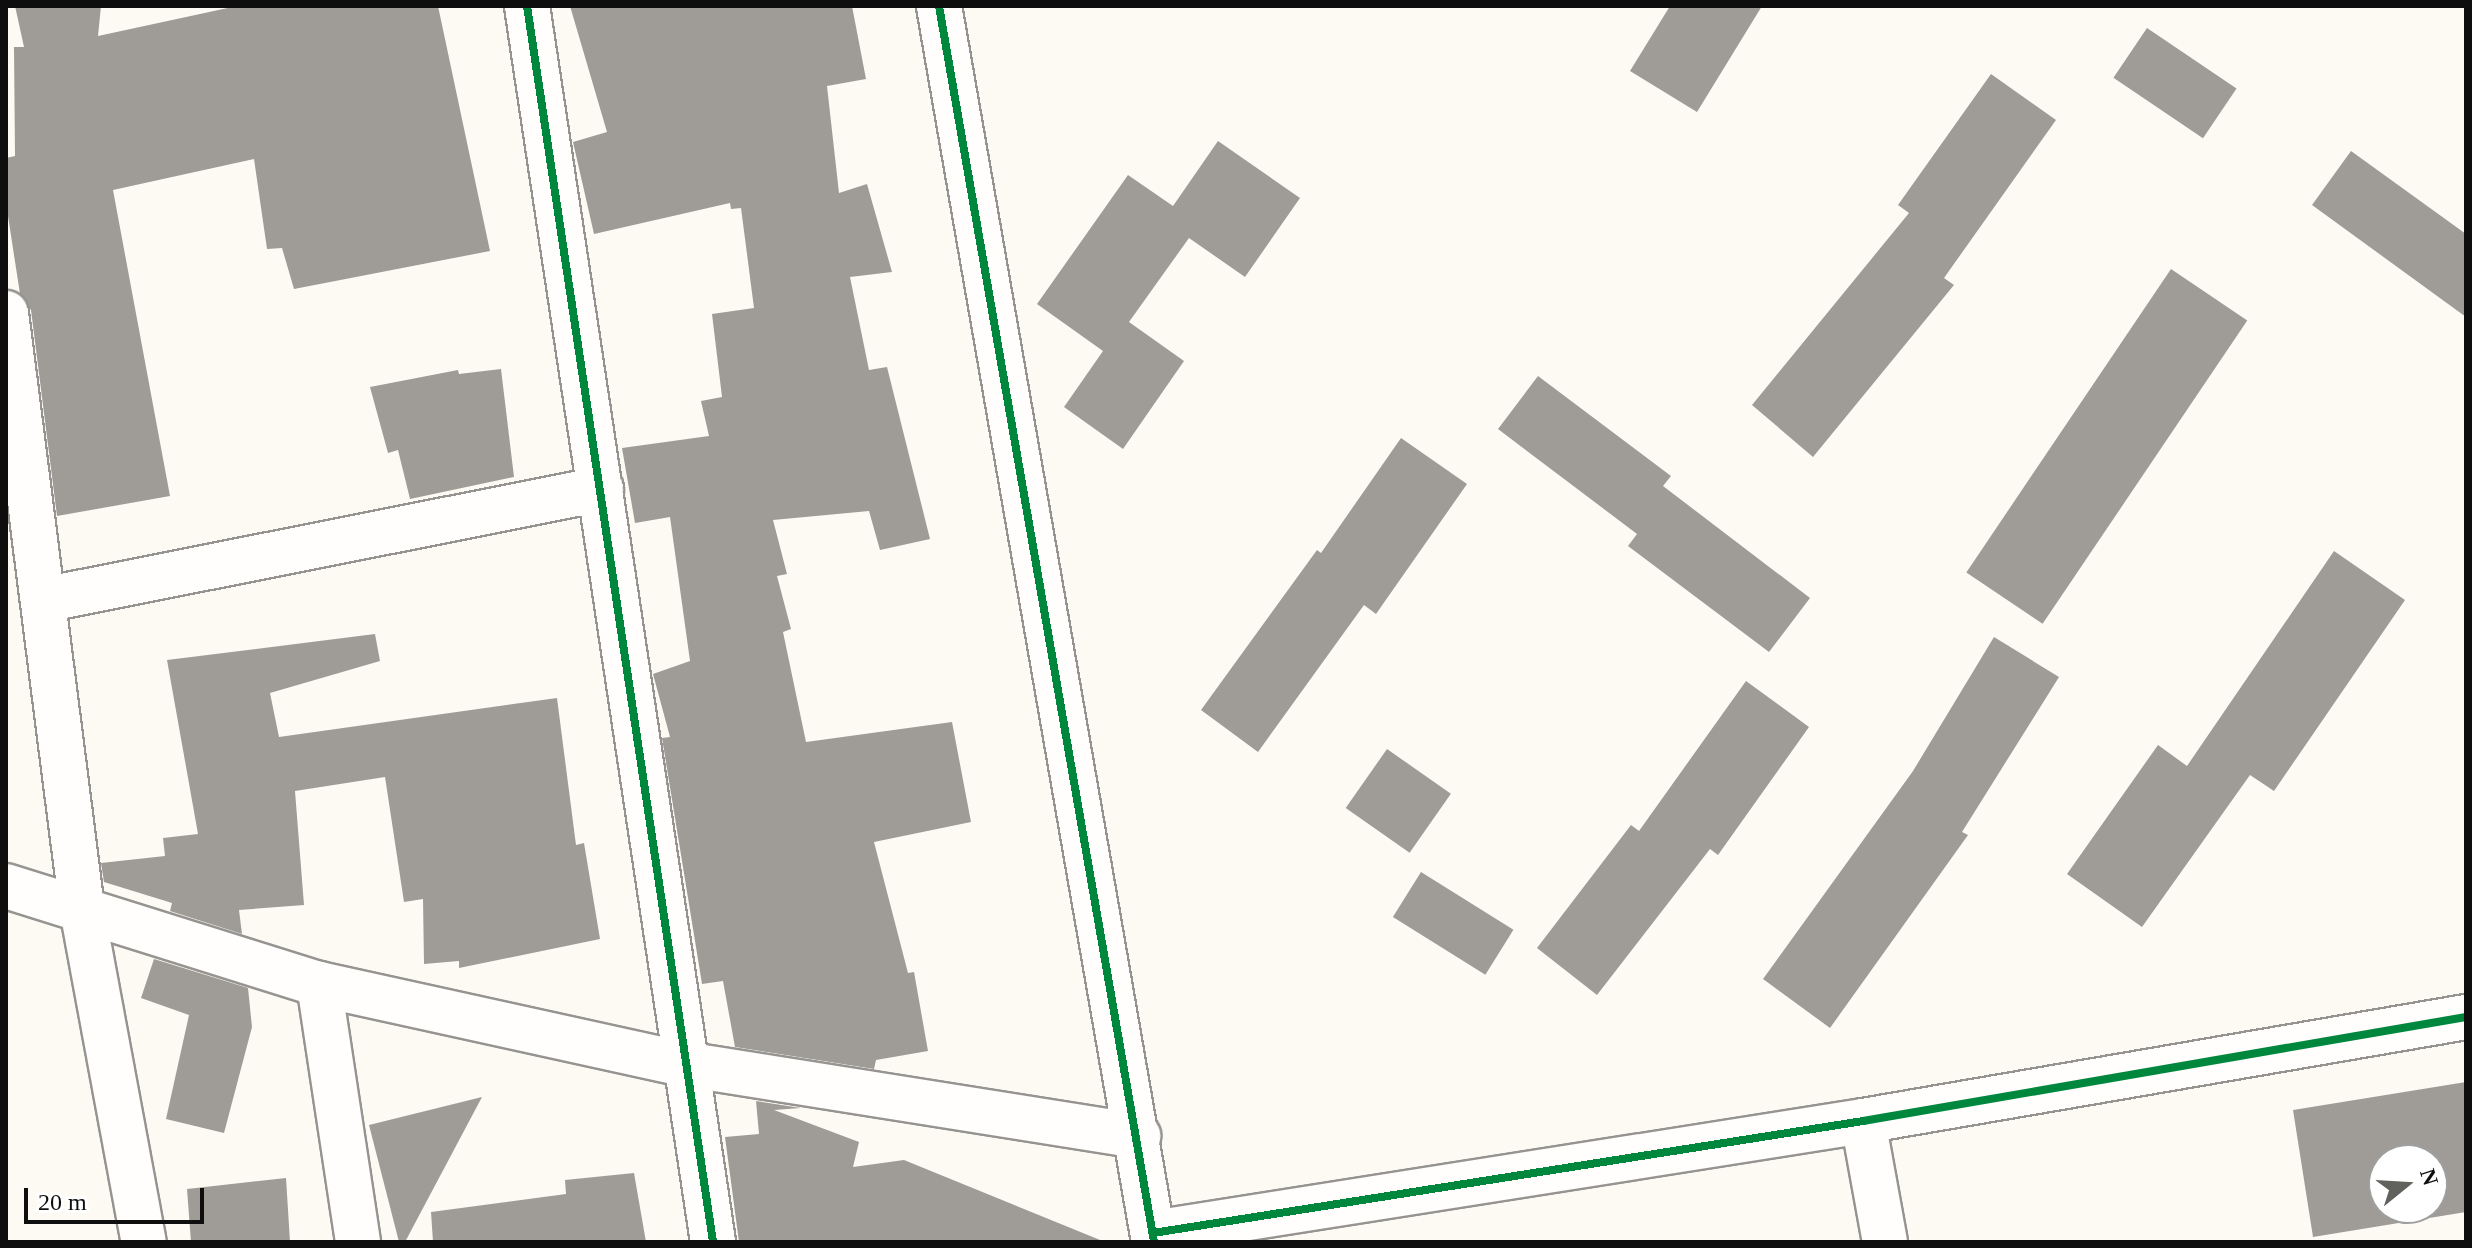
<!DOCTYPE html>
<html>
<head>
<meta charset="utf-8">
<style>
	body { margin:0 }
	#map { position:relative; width:2472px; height:1248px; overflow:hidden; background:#fcfaf2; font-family:"Times New Roman",serif }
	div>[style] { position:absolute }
	.building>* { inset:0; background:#9f9c98; transform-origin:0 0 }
	.roads { filter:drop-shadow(2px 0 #959491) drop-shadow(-2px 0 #959491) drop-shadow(0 2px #959491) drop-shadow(0 -2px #959491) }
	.minor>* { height:44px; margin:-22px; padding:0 22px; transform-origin:22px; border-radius:22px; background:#fffefd }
	.cycleway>* { height:8px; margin:-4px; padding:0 4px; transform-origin:4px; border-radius:4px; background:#00873e }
	span { translate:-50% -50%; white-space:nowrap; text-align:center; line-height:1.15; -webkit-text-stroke:8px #fff; paint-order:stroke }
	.frame { position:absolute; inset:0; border:8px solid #0e0e0e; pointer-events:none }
	.north { position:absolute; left:2368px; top:1144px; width:80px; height:80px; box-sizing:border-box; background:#fff; border:2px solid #9f9f9f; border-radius:50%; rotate:72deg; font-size:22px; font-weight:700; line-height:32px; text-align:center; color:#0e0e0e }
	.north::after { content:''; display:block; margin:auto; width:28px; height:36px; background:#61615e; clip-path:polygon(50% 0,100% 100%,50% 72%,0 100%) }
	.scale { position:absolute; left:24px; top:1188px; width:180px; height:36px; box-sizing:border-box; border:4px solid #0e0e0e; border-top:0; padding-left:10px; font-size:24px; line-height:28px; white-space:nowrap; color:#0e0e0e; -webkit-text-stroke:6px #fff; paint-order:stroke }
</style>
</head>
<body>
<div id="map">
	<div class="building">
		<i style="clip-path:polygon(15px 6px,101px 6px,98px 36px,237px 6px,438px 6px,490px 251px,294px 289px,282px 248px,267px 249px,254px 159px,113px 190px,170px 496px,57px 516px,31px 310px,20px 294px,6px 203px,6px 158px,15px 156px,14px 47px,24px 47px)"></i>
		<i style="clip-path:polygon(570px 6px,852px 6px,866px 79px,827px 86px,839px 193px,867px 184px,892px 272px,850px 277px,869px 370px,887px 367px,930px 539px,880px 550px,869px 511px,773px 520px,787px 574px,777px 576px,791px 629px,783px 632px,806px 742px,952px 722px,971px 822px,874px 842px,908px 973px,914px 972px,928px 1051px,876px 1060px,874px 1069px,735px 1047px,723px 981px,702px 984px,662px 738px,670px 737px,653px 674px,690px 661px,670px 517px,635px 523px,622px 448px,709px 436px,701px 401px,722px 397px,712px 314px,754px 308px,741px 208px,731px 209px,730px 203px,594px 234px,573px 142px,607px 132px)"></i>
		<i style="clip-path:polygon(1670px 6px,1762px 6px,1697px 112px,1630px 71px)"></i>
		<i style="left:2147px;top:28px;width:108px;height:60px;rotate:34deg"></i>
		<i style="clip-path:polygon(1991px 74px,2056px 120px,1944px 278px,1954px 285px,1813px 457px,1752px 405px,1909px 213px,1898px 205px)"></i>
		<i style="clip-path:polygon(1218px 141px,1300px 198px,1245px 277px,1189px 238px,1129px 322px,1184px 361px,1123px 449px,1064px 407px,1103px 351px,1037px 304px,1128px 175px,1173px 206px)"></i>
		<i style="clip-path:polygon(2351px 151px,2466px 234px,2466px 317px,2312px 205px)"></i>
		<i style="left:2171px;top:269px;width:92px;height:366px;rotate:34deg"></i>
		<i style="clip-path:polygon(501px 369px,514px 477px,410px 499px,398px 450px,388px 453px,370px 387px,458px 370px,459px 374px)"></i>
		<i style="clip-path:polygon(1538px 376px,1671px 476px,1663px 486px,1810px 598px,1769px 652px,1628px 546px,1637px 534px,1498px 429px)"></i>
		<i style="clip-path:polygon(1401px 438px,1467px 484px,1376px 614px,1364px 605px,1258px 752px,1201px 710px,1317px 550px,1321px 553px)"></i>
		<i style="clip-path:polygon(2334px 551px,2405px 600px,2274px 791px,2250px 775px,2142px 927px,2067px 874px,2158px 745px,2187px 766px)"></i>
		<i style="clip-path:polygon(375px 634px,380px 661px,270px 693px,279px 737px,557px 698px,576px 845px,584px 843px,600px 939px,459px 968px,459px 961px,424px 964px,423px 899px,404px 902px,385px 777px,295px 791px,304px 905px,239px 910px,242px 934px,170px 911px,172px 903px,104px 882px,101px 863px,165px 856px,163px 838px,198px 834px,167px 660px)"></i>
		<i style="clip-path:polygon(1994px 637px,2059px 677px,1962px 832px,1968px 835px,1830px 1028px,1763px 979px,1913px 771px)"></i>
		<i style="clip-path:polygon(1746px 681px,1809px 727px,1718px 855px,1710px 849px,1597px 995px,1537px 948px,1631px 825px,1639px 831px)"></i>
		<i style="left:1387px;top:749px;width:78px;height:72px;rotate:35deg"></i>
		<i style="left:1421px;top:872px;width:109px;height:53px;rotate:32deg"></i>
		<i style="clip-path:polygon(154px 959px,248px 988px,252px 1027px,224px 1133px,166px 1119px,189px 1015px,141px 998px)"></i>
		<i style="clip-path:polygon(evenodd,2466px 1082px,2466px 1212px,2313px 1237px,2293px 1110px,2466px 1082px,2384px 1160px,2432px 1160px,2432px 1208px,2384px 1208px,2384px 1160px)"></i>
		<i style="clip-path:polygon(482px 1097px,405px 1242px,399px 1242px,369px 1125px)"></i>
		<i style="clip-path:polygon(756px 1101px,801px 1108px,774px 1110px,859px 1142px,853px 1167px,904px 1160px,1105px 1242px,739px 1242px,725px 1137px,759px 1134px)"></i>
		<i style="clip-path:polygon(634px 1173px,646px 1242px,433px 1242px,431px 1212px,566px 1194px,565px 1180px)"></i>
		<i style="clip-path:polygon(286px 1178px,290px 1242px,191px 1242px,187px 1189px)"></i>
	</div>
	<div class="roads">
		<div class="minor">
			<i style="left:527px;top:6px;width:1250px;rotate:81.44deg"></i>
			<i style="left:939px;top:6px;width:1255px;rotate:80.13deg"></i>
			<i style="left:6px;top:313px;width:601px;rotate:82.73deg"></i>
			<i style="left:82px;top:909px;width:339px;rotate:79.5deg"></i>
			<i style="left:43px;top:600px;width:569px;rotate:-11.25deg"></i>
			<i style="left:6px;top:886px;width:328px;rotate:17.4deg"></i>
			<i style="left:319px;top:984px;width:374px;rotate:12.4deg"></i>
			<i style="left:684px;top:1064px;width:460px;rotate:9deg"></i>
			<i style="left:319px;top:984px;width:261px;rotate:81.4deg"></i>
			<i style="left:1863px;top:1121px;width:123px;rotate:79.7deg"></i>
			<i style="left:1153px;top:1233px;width:719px;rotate:-8.96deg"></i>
			<i style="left:1863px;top:1121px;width:612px;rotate:-9.79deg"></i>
		</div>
	</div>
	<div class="cycleway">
		<i style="left:527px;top:6px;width:1250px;rotate:81.44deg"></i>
		<i style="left:939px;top:6px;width:1255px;rotate:80.13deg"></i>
		<i style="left:1153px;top:1233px;width:719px;rotate:-8.96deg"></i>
		<i style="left:1863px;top:1121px;width:612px;rotate:-9.79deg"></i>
	</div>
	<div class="frame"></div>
	<div class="north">N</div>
	<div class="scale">20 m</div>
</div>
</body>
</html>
